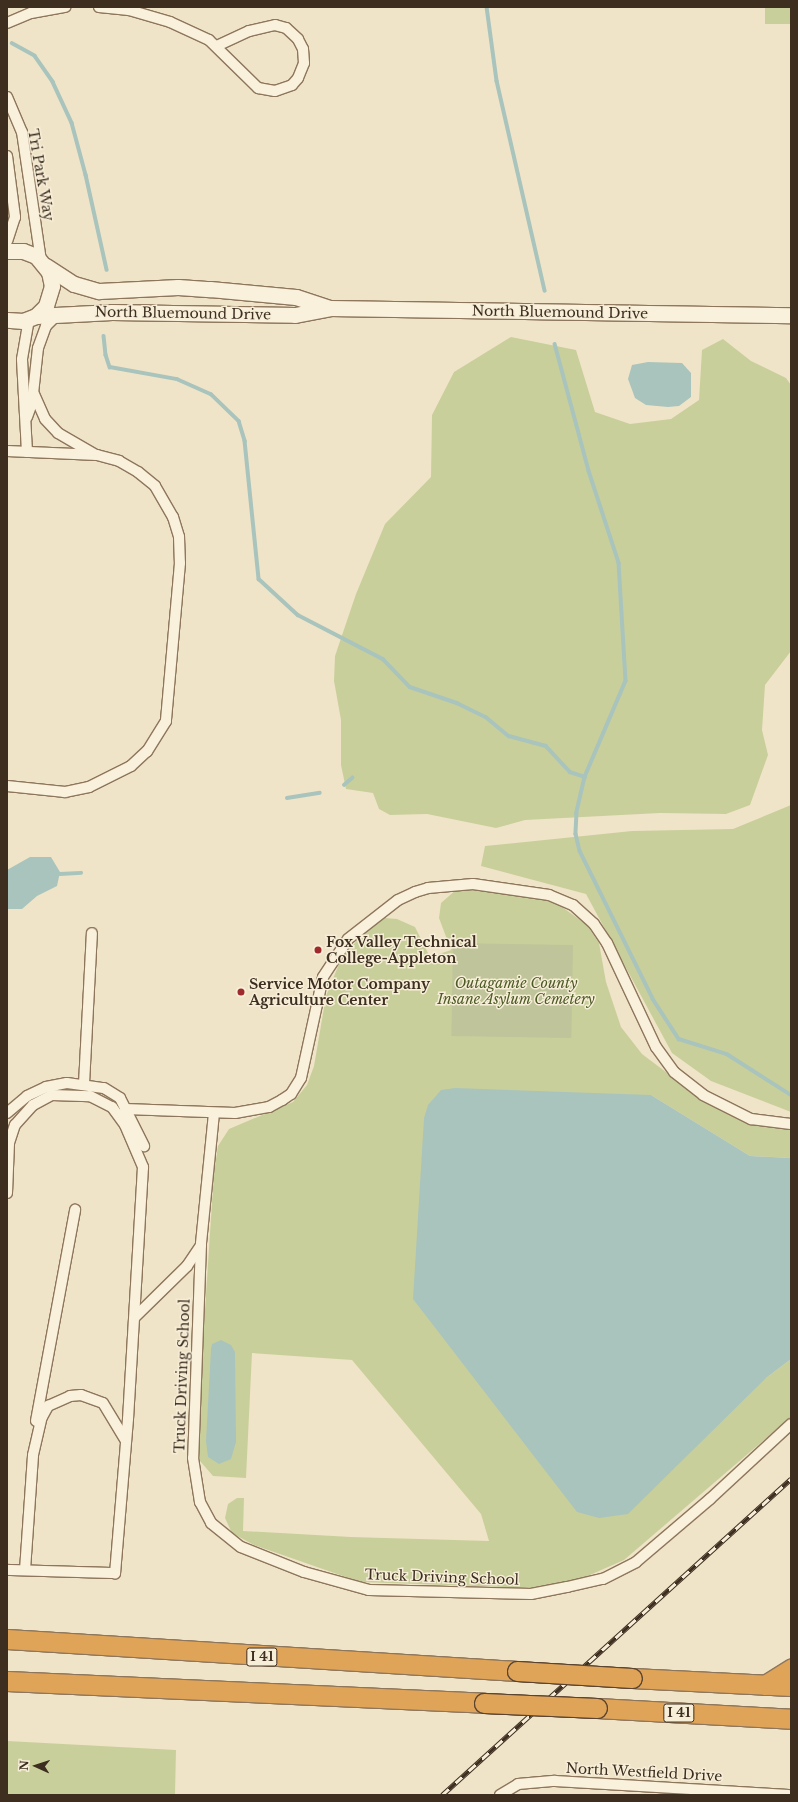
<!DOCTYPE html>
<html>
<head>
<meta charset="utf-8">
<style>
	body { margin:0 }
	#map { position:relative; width:798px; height:1802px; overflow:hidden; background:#f0e4c8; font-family:"Libre Baskerville",serif }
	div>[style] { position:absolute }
	.green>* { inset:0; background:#c9cf9b; transform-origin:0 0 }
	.cemetery>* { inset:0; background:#bfc49a; transform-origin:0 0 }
	.water>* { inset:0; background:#a9c4bc }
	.stream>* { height:3.5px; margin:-1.75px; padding:0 1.75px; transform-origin:1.75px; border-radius:1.75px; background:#a9c4bc }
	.roads { filter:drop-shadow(1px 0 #8d765c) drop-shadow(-1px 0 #8d765c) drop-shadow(0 1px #8d765c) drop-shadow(0 -1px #8d765c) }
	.minor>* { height:10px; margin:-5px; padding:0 5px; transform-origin:5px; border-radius:5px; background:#faf1dc }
	.secondary>* { height:15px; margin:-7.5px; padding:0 7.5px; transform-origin:7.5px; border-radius:7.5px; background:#faf1dc }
	.motorway>* { height:19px; margin:-9.5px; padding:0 9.5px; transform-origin:9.5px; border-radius:9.5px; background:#e0a458 }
	.rail>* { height:4.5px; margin-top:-2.25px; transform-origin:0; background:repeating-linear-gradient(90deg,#f7eed8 0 9px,#3d2e20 0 18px); box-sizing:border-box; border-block:1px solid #3d2e20 }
	.bridges { filter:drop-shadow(1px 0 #5b4430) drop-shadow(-1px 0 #5b4430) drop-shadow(0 1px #5b4430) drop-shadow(0 -1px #5b4430) }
	.motorway-bridge>* { height:19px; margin:-9.5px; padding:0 9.5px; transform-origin:9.5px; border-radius:9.5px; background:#e0a458 }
	.dots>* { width:11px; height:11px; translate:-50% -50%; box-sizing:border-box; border:2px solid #f7eed8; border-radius:50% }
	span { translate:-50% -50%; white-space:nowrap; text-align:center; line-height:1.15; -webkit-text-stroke:3px #f7eed8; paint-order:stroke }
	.shield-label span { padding:1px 3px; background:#f7eed8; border:1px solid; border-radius:3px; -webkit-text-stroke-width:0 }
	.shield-label { font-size:13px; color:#3d2e20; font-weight:700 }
	.street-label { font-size:14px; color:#3d2e20 }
	.poi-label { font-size:14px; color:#3d2e20; font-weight:700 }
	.left { translate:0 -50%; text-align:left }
	.park-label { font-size:14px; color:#4d5a26; font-style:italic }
	.frame { position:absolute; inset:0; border:8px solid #3d2e20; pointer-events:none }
	.north { position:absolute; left:16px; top:1746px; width:40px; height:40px; -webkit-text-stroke:3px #f7eed8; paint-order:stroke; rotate:273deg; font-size:11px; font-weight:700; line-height:16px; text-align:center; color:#3d2e20 }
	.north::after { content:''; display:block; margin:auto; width:14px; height:18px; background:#3d2e20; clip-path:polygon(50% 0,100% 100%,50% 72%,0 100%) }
</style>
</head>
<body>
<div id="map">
	<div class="green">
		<i style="left:765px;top:7px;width:26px;height:17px"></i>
		<i style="clip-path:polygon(511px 337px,576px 350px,595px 412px,630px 424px,671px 419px,699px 400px,702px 350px,723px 339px,751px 361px,786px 378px,791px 385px,791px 651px,765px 685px,762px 730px,768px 755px,750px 805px,726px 814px,660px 813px,525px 820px,496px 828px,427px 814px,390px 815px,379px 809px,373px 793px,346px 789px,341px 765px,341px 720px,334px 681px,335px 656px,356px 594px,385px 524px,431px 477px,432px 415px,454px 372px)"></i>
		<i style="clip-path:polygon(791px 805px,791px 1112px,711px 1081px,672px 1053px,586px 894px,481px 866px,485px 846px,632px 831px,733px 829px)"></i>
		<i style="clip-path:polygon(457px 889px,477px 889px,538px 897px,562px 907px,587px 925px,599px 943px,606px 982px,621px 1027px,642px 1054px,707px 1103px,750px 1123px,791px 1130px,791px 1158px,750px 1156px,651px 1095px,766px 1378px,791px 1359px,791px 1417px,624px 1560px,574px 1582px,528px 1588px,360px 1582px,254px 1545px,232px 1533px,225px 1518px,228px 1504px,237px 1498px,244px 1498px,243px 1531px,351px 1537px,489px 1541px,481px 1514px,352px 1360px,252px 1353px,246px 1478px,213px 1476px,200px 1461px,197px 1432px,214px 1172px,218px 1146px,229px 1129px,293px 1102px,307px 1085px,314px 1066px,326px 996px,341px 959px,361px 936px,385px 918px,397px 919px,415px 927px,430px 957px,451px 950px,439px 918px,441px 903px)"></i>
		<i style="clip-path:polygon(7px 1741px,176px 1750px,175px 1795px,7px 1795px)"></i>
	</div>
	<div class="cemetery">
		<i style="left:453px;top:943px;width:120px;height:93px;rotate:1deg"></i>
	</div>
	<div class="water">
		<i style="clip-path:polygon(648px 362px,682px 363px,691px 373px,691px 397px,679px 406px,668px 407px,646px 405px,635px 398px,628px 379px,632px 365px)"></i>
		<i style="clip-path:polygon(30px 857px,51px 857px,60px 872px,57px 886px,37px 896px,22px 909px,7px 909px,7px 870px)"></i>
		<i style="clip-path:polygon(455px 1088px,651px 1095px,750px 1156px,791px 1158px,791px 1359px,766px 1378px,628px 1514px,599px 1518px,577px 1512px,413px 1299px,424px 1118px,428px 1105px,441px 1090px)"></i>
		<i style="clip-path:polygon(221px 1340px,231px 1345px,235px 1352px,236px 1442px,231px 1459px,219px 1464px,208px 1457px,206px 1441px,211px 1349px,212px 1344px)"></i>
	</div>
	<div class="stream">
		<i style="left:487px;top:7px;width:75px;rotate:82.3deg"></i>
		<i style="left:497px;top:81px;width:215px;rotate:77.1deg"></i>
		<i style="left:12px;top:43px;width:26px;rotate:29deg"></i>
		<i style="left:35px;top:56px;width:32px;rotate:55deg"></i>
		<i style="left:53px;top:82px;width:45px;rotate:65.1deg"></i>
		<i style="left:72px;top:123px;width:54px;rotate:74.9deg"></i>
		<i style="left:86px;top:175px;width:97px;rotate:77.5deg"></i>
		<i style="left:104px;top:336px;width:19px;rotate:84deg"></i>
		<i style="left:106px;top:355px;width:13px;rotate:72deg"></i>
		<i style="left:110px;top:367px;width:68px;rotate:10.2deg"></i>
		<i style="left:177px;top:379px;width:37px;rotate:24deg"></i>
		<i style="left:211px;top:394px;width:39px;rotate:44deg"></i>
		<i style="left:239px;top:421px;width:21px;rotate:73deg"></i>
		<i style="left:245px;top:441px;width:139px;rotate:84.2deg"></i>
		<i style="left:259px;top:579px;width:53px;rotate:42.7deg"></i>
		<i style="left:298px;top:615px;width:96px;rotate:27.4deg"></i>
		<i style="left:383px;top:659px;width:39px;rotate:46deg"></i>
		<i style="left:410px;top:687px;width:50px;rotate:18.8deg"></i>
		<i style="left:457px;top:703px;width:32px;rotate:26deg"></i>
		<i style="left:486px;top:717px;width:30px;rotate:40deg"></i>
		<i style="left:509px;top:736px;width:38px;rotate:15deg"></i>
		<i style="left:546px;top:746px;width:35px;rotate:47deg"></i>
		<i style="left:570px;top:772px;width:16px;rotate:18deg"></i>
		<i style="left:555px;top:344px;width:131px;rotate:75deg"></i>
		<i style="left:589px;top:471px;width:97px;rotate:71.9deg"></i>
		<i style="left:619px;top:563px;width:118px;rotate:86.6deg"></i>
		<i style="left:626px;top:681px;width:104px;rotate:113.1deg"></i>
		<i style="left:585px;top:777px;width:37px;rotate:103deg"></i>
		<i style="left:577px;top:813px;width:21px;rotate:93deg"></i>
		<i style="left:576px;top:834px;width:17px;rotate:77deg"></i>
		<i style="left:580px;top:851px;width:165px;rotate:63.7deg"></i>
		<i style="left:653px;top:999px;width:48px;rotate:57deg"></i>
		<i style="left:679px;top:1039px;width:50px;rotate:17.4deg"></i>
		<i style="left:727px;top:1054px;width:76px;rotate:32.6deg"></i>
		<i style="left:344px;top:785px;width:11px;rotate:-41deg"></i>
		<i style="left:287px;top:798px;width:33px;rotate:-9deg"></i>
		<i style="left:60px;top:874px;width:21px;rotate:-3deg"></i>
	</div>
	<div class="roads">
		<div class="minor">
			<i style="left:99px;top:7px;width:30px;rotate:6deg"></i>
			<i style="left:129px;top:10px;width:43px;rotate:16.3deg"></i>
			<i style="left:170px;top:22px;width:43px;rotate:24.8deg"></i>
			<i style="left:209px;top:40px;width:69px;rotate:44.4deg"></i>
			<i style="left:258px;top:88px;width:17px;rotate:10deg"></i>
			<i style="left:275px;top:91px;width:18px;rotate:-19deg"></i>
			<i style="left:292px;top:85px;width:9px;rotate:-49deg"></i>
			<i style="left:298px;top:78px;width:16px;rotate:-68deg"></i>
			<i style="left:304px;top:63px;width:14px;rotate:-94deg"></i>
			<i style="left:303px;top:49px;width:11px;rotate:-117deg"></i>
			<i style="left:298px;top:39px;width:16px;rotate:-137deg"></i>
			<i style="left:286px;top:28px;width:11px;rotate:-165deg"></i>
			<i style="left:275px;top:25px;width:27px;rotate:167deg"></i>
			<i style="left:249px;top:31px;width:35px;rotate:155deg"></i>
			<i style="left:7px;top:23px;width:26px;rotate:-23deg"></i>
			<i style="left:31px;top:13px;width:35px;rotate:-10deg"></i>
			<i style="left:7px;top:97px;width:38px;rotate:67deg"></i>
			<i style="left:22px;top:132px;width:130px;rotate:81.6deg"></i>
			<i style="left:7px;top:156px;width:62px;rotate:82.5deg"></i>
			<i style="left:15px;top:217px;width:25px;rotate:108deg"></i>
			<i style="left:34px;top:394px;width:27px;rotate:66deg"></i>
			<i style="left:45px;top:419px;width:19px;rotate:47deg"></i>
			<i style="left:58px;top:433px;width:42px;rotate:30.3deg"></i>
			<i style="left:27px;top:417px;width:15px;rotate:-70deg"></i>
			<i style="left:32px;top:403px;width:55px;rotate:-83.8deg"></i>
			<i style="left:38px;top:348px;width:23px;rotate:-70deg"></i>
			<i style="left:46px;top:326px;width:17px;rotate:-45deg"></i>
			<i style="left:7px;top:451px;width:90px;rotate:2.5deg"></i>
			<i style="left:97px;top:455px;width:23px;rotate:15deg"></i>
			<i style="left:119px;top:461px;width:22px;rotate:30deg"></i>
			<i style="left:138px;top:472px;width:22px;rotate:39deg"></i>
			<i style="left:155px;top:486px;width:36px;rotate:60deg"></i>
			<i style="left:173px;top:517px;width:21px;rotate:73deg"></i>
			<i style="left:179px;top:537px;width:26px;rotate:88deg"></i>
			<i style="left:180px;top:563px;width:159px;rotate:95.1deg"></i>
			<i style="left:166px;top:721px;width:36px;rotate:122deg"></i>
			<i style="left:147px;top:751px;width:22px;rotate:137deg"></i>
			<i style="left:131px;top:766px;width:47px;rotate:153.4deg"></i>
			<i style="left:89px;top:787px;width:25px;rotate:168deg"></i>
			<i style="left:65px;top:792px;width:58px;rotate:-174.1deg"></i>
			<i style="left:27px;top:452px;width:93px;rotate:-93.1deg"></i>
			<i style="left:22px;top:359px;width:41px;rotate:-80.1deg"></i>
			<i style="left:84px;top:1084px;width:151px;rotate:-87deg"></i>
			<i style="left:125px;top:1109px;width:110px;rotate:2.1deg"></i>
			<i style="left:235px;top:1113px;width:35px;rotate:-10deg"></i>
			<i style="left:269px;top:1107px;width:15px;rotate:-28deg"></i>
			<i style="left:282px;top:1100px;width:11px;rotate:-34deg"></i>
			<i style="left:291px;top:1094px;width:19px;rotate:-58deg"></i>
			<i style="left:301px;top:1078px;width:103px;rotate:-77.7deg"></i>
			<i style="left:323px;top:977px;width:45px;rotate:-56.7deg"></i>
			<i style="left:348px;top:939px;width:63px;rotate:-38deg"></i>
			<i style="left:398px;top:900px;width:19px;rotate:-25deg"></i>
			<i style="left:415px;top:892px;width:14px;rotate:-17deg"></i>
			<i style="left:428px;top:888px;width:45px;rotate:-5.1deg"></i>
			<i style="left:473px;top:884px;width:77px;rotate:8.2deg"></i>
			<i style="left:549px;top:895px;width:26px;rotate:23deg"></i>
			<i style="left:573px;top:905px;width:28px;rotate:42deg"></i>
			<i style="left:594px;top:924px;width:23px;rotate:56deg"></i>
			<i style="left:607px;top:943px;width:115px;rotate:64.8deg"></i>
			<i style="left:656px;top:1047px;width:31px;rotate:54deg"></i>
			<i style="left:674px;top:1072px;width:37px;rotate:38deg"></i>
			<i style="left:703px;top:1095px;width:54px;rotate:26.6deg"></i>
			<i style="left:751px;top:1119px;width:40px;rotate:7.1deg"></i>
			<i style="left:7px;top:1113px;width:26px;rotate:-40deg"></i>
			<i style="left:27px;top:1096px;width:21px;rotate:-25deg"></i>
			<i style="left:46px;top:1087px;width:21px;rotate:-11deg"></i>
			<i style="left:67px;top:1083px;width:37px;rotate:8deg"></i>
			<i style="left:104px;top:1088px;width:19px;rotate:32deg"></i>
			<i style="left:120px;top:1098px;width:54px;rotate:63.4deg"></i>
			<i style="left:214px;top:1113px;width:132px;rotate:95.7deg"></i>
			<i style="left:201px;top:1244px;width:214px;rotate:92.1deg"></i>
			<i style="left:193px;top:1458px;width:45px;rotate:81deg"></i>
			<i style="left:200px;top:1502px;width:24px;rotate:62deg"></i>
			<i style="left:211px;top:1523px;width:38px;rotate:39deg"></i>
			<i style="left:241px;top:1547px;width:68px;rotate:21.6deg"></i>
			<i style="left:304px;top:1572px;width:67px;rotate:15.5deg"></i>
			<i style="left:369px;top:1590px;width:162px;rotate:1.4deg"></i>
			<i style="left:531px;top:1594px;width:37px;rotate:-11deg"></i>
			<i style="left:567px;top:1587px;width:37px;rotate:-13deg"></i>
			<i style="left:603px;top:1579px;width:37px;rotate:-27deg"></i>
			<i style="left:636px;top:1562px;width:97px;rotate:-40.4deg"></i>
			<i style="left:710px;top:1499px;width:110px;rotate:-42.8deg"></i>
			<i style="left:7px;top:1193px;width:50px;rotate:-87.7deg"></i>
			<i style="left:9px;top:1143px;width:19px;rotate:-72deg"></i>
			<i style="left:15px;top:1125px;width:27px;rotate:-48deg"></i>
			<i style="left:33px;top:1105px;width:21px;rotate:-28deg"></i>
			<i style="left:52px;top:1095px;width:38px;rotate:2deg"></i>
			<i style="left:90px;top:1096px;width:25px;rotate:27deg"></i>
			<i style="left:112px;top:1107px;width:22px;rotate:54deg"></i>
			<i style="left:125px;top:1125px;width:46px;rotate:66.8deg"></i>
			<i style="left:143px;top:1167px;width:252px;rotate:93.4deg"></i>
			<i style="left:128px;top:1419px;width:155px;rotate:94.8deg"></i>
			<i style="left:115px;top:1573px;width:108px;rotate:-178.4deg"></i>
			<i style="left:135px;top:1317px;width:73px;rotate:-44.4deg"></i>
			<i style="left:187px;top:1266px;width:25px;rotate:-56deg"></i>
			<i style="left:36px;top:1421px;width:215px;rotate:-79.5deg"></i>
			<i style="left:25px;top:1570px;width:115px;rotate:-86deg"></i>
			<i style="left:33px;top:1455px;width:39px;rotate:-77deg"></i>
			<i style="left:42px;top:1417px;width:13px;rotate:-61deg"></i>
			<i style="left:48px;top:1406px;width:24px;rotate:-24deg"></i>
			<i style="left:70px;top:1396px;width:11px;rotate:-5deg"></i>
			<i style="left:81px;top:1395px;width:23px;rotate:20deg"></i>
			<i style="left:103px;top:1403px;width:44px;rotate:58.8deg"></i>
			<i style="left:500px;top:1795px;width:21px;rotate:-31deg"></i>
			<i style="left:518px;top:1784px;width:37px;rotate:-5deg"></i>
			<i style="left:555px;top:1781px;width:234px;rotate:3.4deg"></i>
		</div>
		<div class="secondary">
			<i style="left:7px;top:251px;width:16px"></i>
			<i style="left:23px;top:251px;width:14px;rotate:21deg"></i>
			<i style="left:36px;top:256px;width:21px;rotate:51deg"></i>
			<i style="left:49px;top:272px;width:14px;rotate:78deg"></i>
			<i style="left:52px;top:286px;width:21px;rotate:107deg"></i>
			<i style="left:46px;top:306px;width:14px;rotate:135deg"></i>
			<i style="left:36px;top:316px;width:14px;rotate:159deg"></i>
			<i style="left:23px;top:321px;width:16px;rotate:-176deg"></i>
			<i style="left:46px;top:266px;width:33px;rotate:33deg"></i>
			<i style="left:74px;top:284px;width:26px;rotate:16deg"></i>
			<i style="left:99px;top:291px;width:79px;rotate:-2.9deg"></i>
			<i style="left:178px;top:287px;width:32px;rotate:4deg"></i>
			<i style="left:210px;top:289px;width:86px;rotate:5.3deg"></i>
			<i style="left:296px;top:297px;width:35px;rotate:18deg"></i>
			<i style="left:36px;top:316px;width:76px;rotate:-3deg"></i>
			<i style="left:112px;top:312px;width:183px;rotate:0.9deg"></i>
			<i style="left:295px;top:315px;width:36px;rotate:-11deg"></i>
			<i style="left:330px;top:308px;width:461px;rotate:0.9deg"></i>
		</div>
		<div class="motorway">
			<i style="left:7px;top:1639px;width:511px;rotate:3.59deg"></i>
			<i style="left:632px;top:1678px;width:159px;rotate:2.9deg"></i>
			<i style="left:7px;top:1681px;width:478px;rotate:2.6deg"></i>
			<i style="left:765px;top:1685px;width:31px;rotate:-32deg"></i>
			<i style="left:597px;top:1708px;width:194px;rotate:3.2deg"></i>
		</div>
	</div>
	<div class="rail">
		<i style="left:442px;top:1795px;width:471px;rotate:-42.2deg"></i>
	</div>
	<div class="bridges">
		<div class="motorway-bridge">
			<i style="left:517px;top:1671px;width:115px;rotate:3.5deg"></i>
			<i style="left:484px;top:1703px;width:113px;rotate:2.5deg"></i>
		</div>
	</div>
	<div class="dots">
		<i style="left:318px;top:950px;background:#9e2a2b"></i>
		<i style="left:241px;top:992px;background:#9e2a2b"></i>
	</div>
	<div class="shield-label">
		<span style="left:262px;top:1657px">I 41</span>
		<span style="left:679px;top:1713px">I 41</span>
	</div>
	<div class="street-label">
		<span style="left:41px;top:175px;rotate:80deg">Tri Park Way</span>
		<span style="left:560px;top:312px;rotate:1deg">North Bluemound Drive</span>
		<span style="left:183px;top:313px;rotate:1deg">North Bluemound Drive</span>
		<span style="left:182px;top:1376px;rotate:-88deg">Truck Driving School</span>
		<span style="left:442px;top:1577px;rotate:2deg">Truck Driving School</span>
		<span style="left:644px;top:1772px;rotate:3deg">North Westfield Drive</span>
	</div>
	<div class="poi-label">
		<span class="left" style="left:326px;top:950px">Fox Valley Technical<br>College-Appleton</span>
		<span class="left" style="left:249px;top:992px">Service Motor Company<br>Agriculture Center</span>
	</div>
	<div class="park-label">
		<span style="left:516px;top:991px">Outagamie County<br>Insane Asylum Cemetery</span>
	</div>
	<div class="frame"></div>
	<div class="north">N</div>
</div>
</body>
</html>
